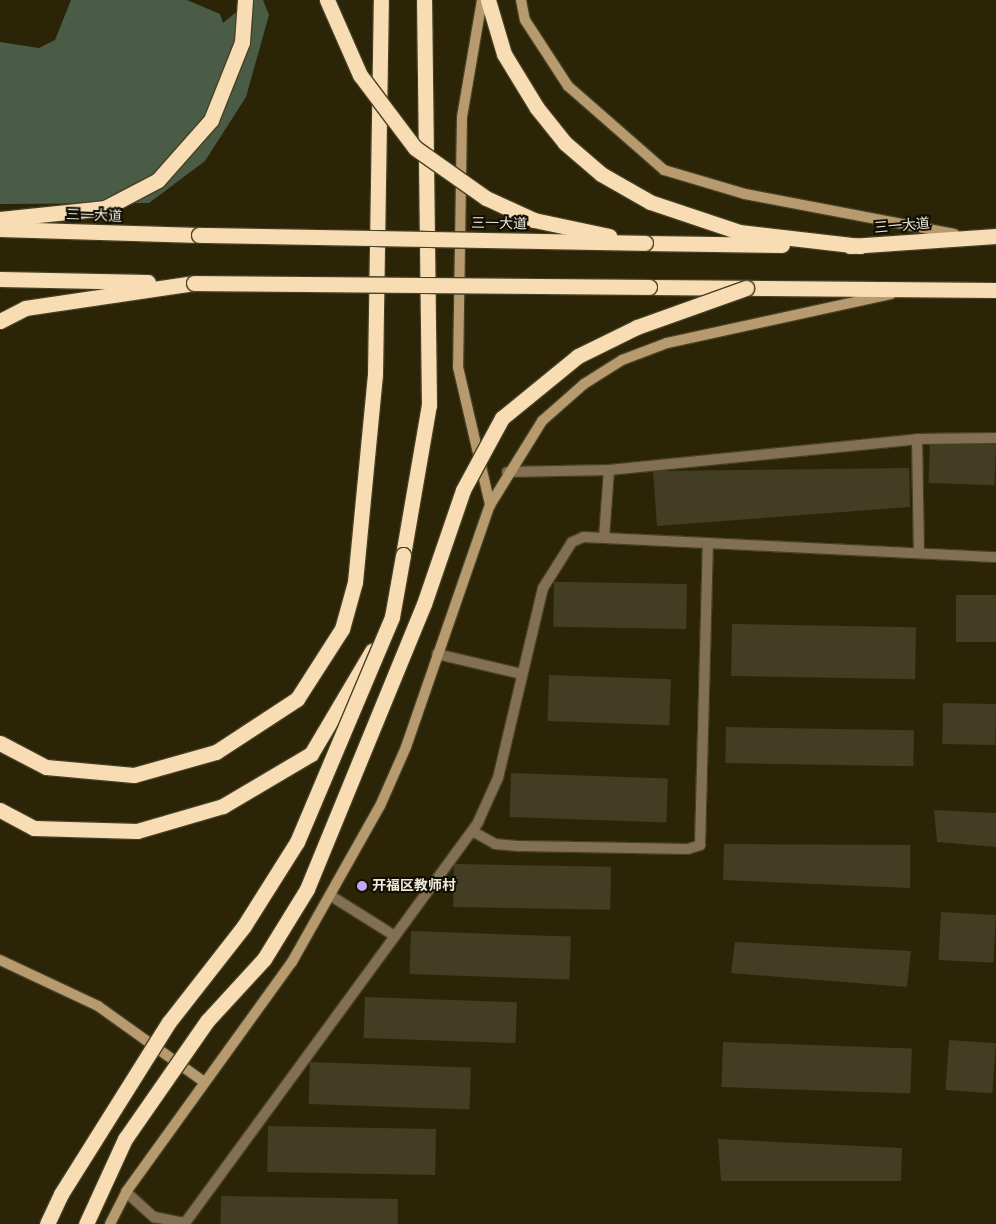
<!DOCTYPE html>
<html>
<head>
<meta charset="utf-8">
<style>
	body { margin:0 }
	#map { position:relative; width:996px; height:1224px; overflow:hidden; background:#2b2407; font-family:Figtree,"Noto Sans SC",sans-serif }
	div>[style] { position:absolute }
	.forest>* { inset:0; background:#4a5c45 }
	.building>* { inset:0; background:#433d23; transform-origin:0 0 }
	.roads { filter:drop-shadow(1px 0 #464024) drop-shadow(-1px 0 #464024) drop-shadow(0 1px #464024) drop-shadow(0 -1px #464024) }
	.street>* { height:10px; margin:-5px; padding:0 5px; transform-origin:5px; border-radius:5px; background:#826f54 }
	.secondary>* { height:10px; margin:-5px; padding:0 5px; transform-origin:5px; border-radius:5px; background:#b79a6e }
	.highway>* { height:15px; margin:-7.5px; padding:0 7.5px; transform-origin:7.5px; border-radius:7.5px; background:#f8dcb4 }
	.bridges { filter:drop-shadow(1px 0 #464024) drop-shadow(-1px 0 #464024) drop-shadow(0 1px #464024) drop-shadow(0 -1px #464024) }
	.highway-bridge>* { height:15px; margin:-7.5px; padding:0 7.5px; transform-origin:7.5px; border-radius:7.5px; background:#f8dcb4 }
	.dots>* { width:14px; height:14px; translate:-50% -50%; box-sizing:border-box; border:2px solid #110e04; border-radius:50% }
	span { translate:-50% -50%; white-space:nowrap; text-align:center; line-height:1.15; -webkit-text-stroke:4px #110e04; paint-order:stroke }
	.street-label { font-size:14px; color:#eeead9 }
	.poi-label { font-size:14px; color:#eeead9; font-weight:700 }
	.left { translate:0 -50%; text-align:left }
</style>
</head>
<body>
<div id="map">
	<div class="forest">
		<i style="clip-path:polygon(71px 0,187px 0,220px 14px,223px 23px,251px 0,263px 0,269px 15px,246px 97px,205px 161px,149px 203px,0 204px,0 42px,39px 48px,55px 40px)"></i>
	</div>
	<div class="building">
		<i style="left:930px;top:441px;width:66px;height:42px;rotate:2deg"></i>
		<i style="clip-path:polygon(909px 468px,910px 507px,657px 526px,653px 471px)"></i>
		<i style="left:687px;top:584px;width:45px;height:133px;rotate:91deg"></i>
		<i style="left:996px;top:595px;width:47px;height:40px;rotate:90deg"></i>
		<i style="left:732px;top:624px;width:184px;height:52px;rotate:1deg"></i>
		<i style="left:549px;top:675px;width:122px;height:46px;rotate:2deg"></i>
		<i style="left:943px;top:703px;width:53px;height:41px;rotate:1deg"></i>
		<i style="left:726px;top:727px;width:188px;height:36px;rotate:1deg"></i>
		<i style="left:511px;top:773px;width:157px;height:44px;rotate:2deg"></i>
		<i style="clip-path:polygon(934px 810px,996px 813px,996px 847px,937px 842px)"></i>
		<i style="clip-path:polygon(724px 844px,910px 845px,910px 888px,723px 880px)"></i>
		<i style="left:454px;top:864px;width:157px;height:43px;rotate:1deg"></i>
		<i style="left:941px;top:912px;width:55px;height:48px;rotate:3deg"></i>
		<i style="left:411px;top:931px;width:160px;height:43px;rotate:2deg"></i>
		<i style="clip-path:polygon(735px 942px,911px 951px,907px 987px,731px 973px)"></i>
		<i style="left:365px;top:997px;width:152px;height:41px;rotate:2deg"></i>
		<i style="left:949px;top:1040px;width:47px;height:50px;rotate:4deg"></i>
		<i style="left:723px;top:1042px;width:189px;height:45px;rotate:2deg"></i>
		<i style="left:310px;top:1062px;width:161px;height:42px;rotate:2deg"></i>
		<i style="left:268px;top:1126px;width:168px;height:46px;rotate:1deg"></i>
		<i style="clip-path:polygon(718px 1139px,902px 1148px,901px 1181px,721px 1181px)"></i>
		<i style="left:221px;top:1196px;width:177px;height:28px;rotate:1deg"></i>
	</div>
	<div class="roads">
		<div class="street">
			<i style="left:917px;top:439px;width:114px;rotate:89deg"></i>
			<i style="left:507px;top:472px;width:102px;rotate:-1.1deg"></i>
			<i style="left:609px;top:470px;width:310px;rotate:-5.7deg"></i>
			<i style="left:917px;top:439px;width:79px;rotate:-0.7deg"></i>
			<i style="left:604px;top:538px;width:68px;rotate:-85.8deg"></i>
			<i style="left:437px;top:654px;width:87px;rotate:13.2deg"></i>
			<i style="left:472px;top:831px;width:26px;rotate:29deg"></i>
			<i style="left:495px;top:844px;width:25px;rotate:5deg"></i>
			<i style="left:520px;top:846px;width:168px;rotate:1deg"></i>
			<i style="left:688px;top:849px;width:13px;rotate:-18deg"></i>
			<i style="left:700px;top:845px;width:302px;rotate:-88.5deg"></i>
			<i style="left:331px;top:896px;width:75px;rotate:32deg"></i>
			<i style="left:126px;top:1192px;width:38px;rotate:42deg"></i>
			<i style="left:154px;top:1217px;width:32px;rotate:11deg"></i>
			<i style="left:185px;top:1223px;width:497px;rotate:-53.8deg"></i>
			<i style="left:478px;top:822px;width:48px;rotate:-65.6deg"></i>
			<i style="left:498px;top:778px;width:195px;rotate:-76.7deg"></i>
			<i style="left:543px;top:588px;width:54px;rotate:-57.8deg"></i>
			<i style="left:572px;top:542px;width:13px;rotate:-23deg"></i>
			<i style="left:584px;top:537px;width:412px;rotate:2.8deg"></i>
		</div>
		<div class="secondary">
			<i style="left:482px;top:0;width:119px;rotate:99.7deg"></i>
			<i style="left:462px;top:117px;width:250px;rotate:90.9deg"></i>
			<i style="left:458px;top:367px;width:142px;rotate:76.9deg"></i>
			<i style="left:521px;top:0;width:20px;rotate:79deg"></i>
			<i style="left:525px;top:20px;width:79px;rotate:56.9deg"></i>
			<i style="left:568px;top:86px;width:128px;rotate:41.2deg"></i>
			<i style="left:664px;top:170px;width:84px;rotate:16.5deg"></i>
			<i style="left:745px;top:194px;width:213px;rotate:10.8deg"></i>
			<i style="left:0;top:960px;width:108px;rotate:25.1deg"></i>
			<i style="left:98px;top:1006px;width:130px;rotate:35.6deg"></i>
			<i style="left:110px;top:1224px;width:36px;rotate:-63deg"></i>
			<i style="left:126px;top:1192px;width:284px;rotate:-54.2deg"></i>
			<i style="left:292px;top:962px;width:179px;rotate:-60.6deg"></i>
			<i style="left:380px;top:806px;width:64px;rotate:-66.2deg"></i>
			<i style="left:406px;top:747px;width:256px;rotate:-70.9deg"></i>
			<i style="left:490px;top:505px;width:99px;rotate:-58.2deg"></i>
			<i style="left:542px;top:421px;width:56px;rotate:-41.4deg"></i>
			<i style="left:584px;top:384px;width:45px;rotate:-32.3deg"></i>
			<i style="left:622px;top:360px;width:48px;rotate:-20.7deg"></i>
			<i style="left:667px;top:343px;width:229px;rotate:-12.3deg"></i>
		</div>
		<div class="highway">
			<i style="left:488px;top:0;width:56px;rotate:73.5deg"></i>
			<i style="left:504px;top:54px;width:63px;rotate:58.6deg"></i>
			<i style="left:537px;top:108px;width:45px;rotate:51.3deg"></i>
			<i style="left:565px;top:143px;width:48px;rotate:40.7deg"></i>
			<i style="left:601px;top:174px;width:56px;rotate:29.7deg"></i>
			<i style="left:650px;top:202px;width:94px;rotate:18.6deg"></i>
			<i style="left:739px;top:232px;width:122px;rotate:6.6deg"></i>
			<i style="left:0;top:219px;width:106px;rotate:-6deg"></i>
			<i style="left:105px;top:208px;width:60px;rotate:-27.8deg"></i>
			<i style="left:158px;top:180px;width:80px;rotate:-48.5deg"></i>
			<i style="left:211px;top:120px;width:84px;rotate:-68.3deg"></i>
			<i style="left:242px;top:42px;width:42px;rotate:-85.9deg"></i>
			<i style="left:0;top:229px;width:199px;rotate:1.7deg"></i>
			<i style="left:645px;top:243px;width:137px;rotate:0.8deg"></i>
			<i style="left:850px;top:246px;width:146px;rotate:-3.9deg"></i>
			<i style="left:0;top:279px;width:148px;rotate:1.2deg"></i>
			<i style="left:649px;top:287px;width:347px;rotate:0.5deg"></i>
			<i style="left:0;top:321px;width:28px;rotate:-27deg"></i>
			<i style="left:25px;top:308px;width:171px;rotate:-8.4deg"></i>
			<i style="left:403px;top:555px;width:152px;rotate:-80.2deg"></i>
			<i style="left:429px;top:405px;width:405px;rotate:-90.7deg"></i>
			<i style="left:0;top:743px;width:52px;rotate:27.6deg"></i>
			<i style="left:46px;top:767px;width:88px;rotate:5.2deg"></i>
			<i style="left:134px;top:775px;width:85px;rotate:-15.7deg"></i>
			<i style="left:216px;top:752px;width:97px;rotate:-33.2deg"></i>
			<i style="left:297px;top:699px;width:83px;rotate:-57.3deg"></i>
			<i style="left:342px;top:629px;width:49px;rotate:-74.5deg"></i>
			<i style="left:355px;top:582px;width:209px;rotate:-84.5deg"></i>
			<i style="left:375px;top:374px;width:374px;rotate:-89.1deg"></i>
			<i style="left:0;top:810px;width:38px;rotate:28deg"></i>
			<i style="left:34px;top:828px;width:103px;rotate:1.7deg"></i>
			<i style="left:137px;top:831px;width:90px;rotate:-16.2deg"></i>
			<i style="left:223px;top:806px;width:102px;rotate:-30.6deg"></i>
			<i style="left:311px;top:754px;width:120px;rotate:-59.4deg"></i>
		</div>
	</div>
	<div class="bridges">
		<div class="highway-bridge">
			<i style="left:327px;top:0;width:82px;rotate:66.3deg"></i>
			<i style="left:360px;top:75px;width:91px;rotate:53deg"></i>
			<i style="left:415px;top:148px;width:87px;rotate:35.2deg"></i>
			<i style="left:486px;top:198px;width:53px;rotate:24.6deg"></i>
			<i style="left:534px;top:220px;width:77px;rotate:12deg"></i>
			<i style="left:199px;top:235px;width:446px;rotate:1deg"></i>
			<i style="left:194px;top:283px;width:455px;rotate:0.5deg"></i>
			<i style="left:47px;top:1224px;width:33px;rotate:-65deg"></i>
			<i style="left:61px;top:1194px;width:203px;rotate:-57.9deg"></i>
			<i style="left:169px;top:1022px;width:122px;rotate:-52deg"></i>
			<i style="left:244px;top:926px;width:99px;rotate:-57.8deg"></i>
			<i style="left:297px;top:842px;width:244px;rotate:-67.1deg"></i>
			<i style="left:392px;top:617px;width:63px;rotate:-79.9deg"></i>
			<i style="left:86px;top:1224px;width:94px;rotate:-65.4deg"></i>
			<i style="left:125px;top:1139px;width:144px;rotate:-55.2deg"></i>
			<i style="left:207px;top:1021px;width:84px;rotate:-47.4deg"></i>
			<i style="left:264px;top:959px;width:82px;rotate:-58.4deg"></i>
			<i style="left:307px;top:889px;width:308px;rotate:-67.7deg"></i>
			<i style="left:424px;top:604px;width:120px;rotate:-71.1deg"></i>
			<i style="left:463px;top:490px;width:82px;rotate:-61.6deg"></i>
			<i style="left:502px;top:418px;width:98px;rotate:-39.2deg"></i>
			<i style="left:578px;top:356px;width:66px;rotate:-26.2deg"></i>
			<i style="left:637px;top:327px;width:116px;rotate:-19.7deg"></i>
		</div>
	</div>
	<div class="dots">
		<i style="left:362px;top:886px;background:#c4a7f1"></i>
	</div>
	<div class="street-label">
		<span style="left:94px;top:216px;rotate:2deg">三一大道</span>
		<span style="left:499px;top:224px;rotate:1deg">三一大道</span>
		<span style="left:902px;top:226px;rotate:-5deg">三一大道</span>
	</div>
	<div class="poi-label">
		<span class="left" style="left:372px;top:886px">开福区教师村</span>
	</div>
</div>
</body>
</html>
